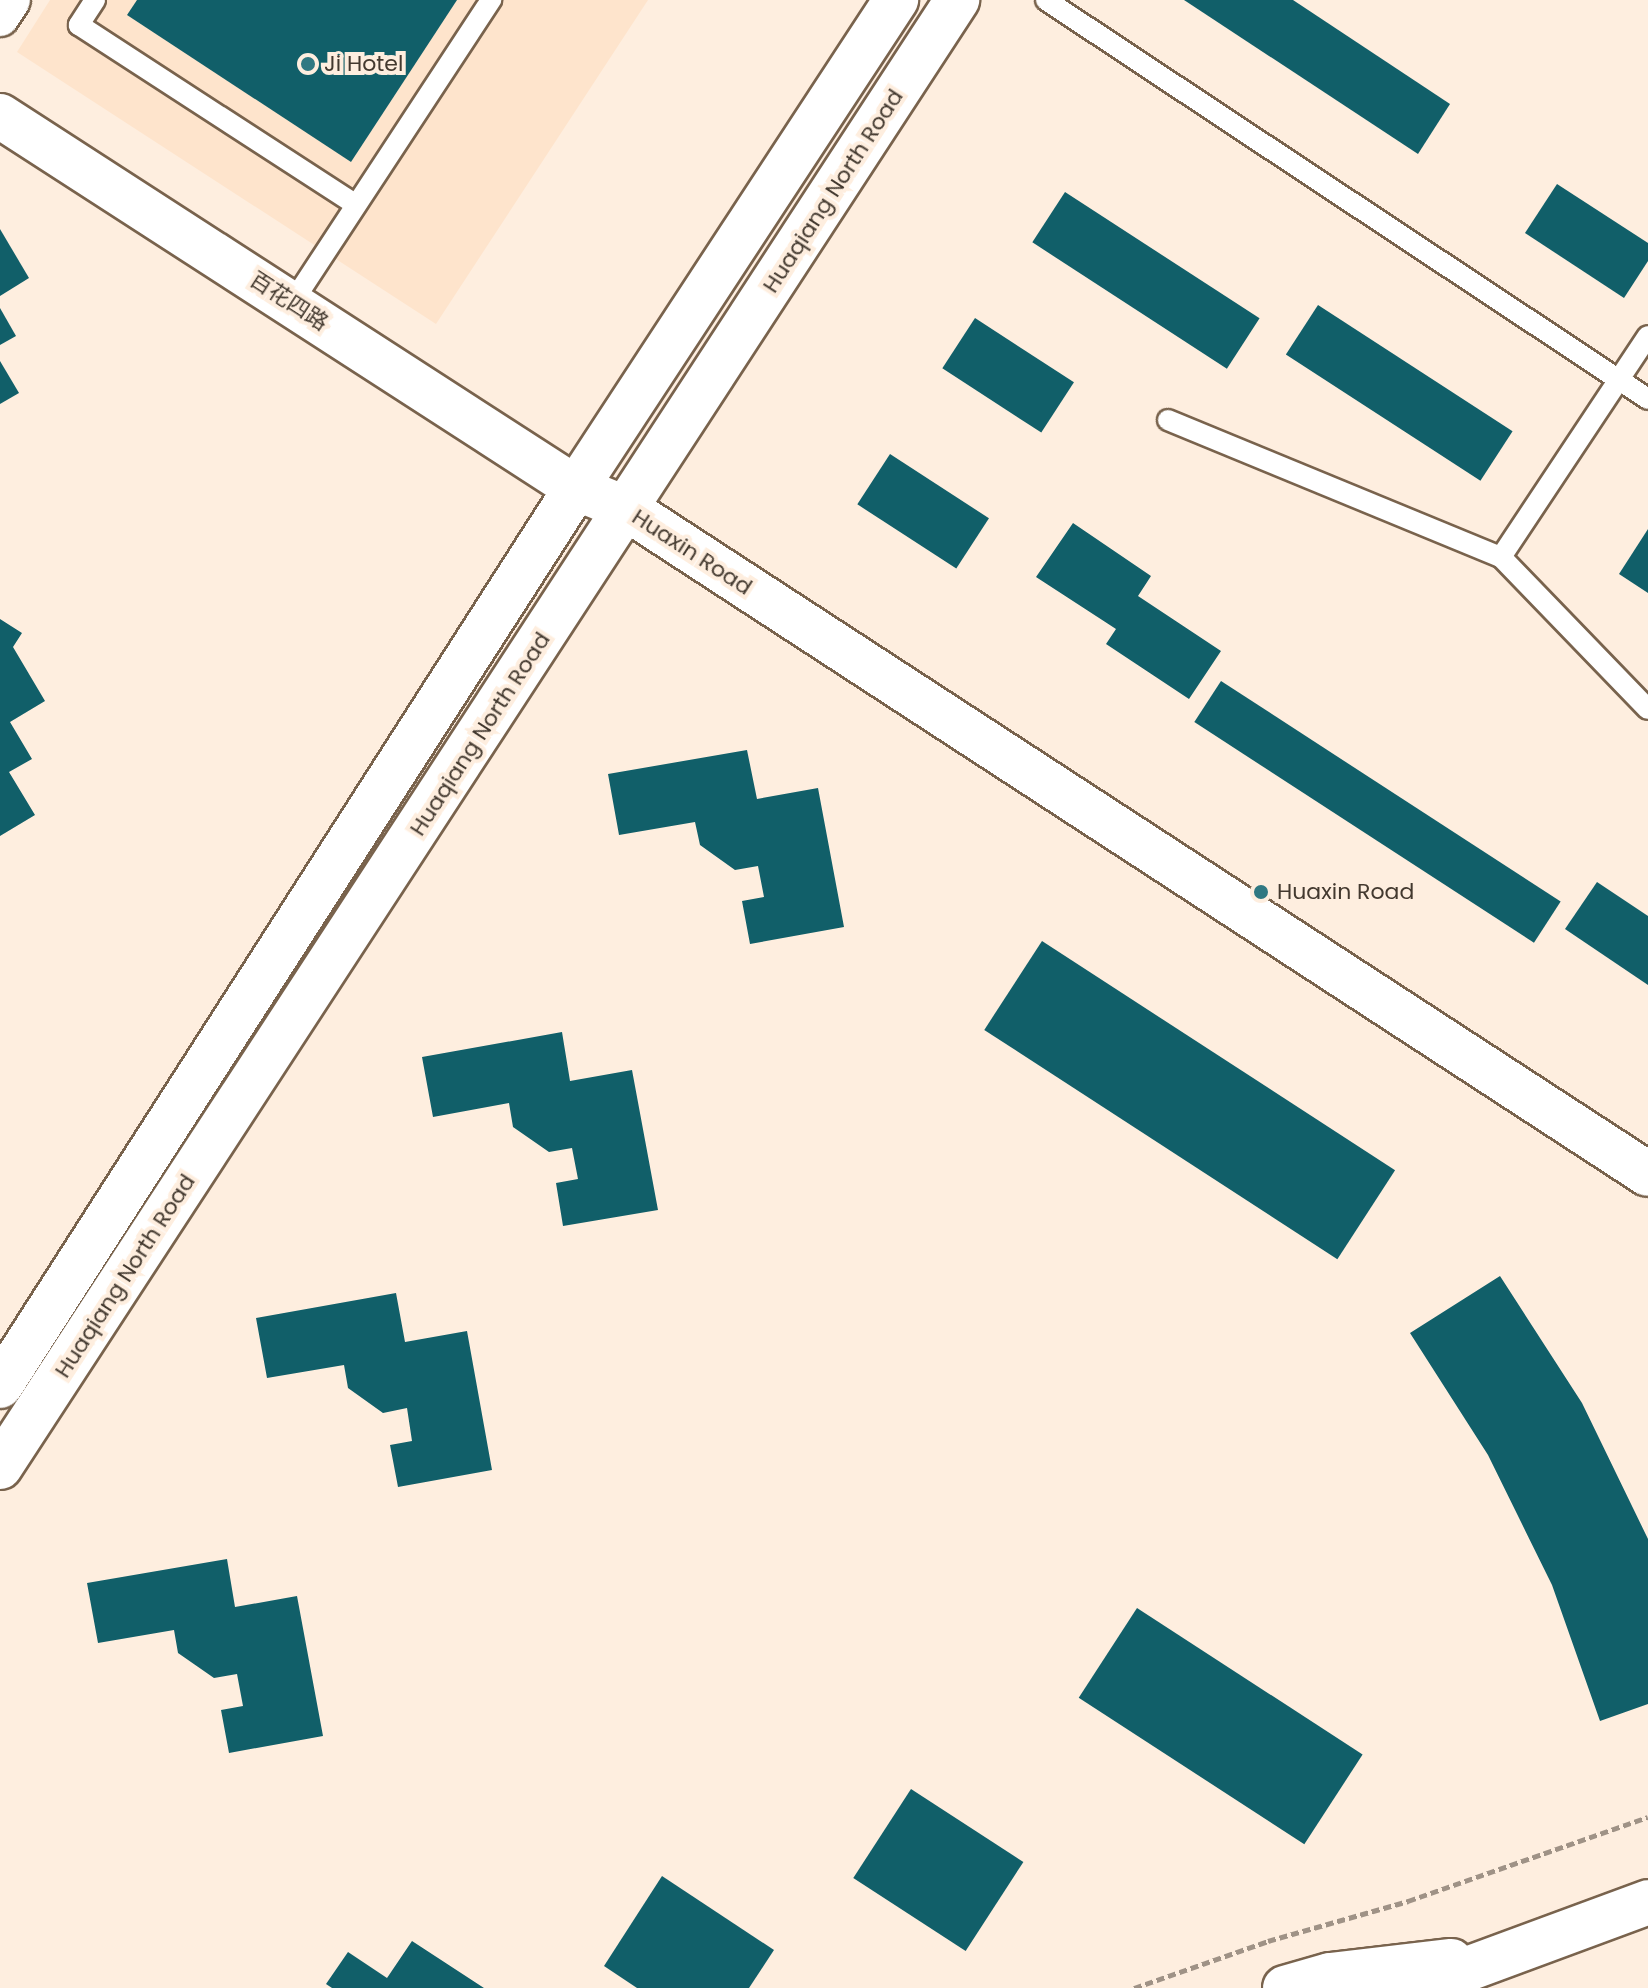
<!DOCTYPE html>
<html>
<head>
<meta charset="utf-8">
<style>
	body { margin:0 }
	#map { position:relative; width:1648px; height:1988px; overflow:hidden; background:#feeedf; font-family:Poppins,"Noto Sans SC",sans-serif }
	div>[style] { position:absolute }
	.built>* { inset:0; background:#fee4cc }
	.building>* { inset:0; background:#115f69; transform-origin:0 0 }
	.path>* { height:5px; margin-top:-2.5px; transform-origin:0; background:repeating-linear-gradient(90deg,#9f9286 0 8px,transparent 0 12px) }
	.roads { filter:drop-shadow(2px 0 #79634d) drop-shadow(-2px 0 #79634d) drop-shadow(0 2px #79634d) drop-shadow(0 -2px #79634d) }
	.service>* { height:20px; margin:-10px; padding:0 10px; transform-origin:10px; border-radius:10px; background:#fff }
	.minor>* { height:38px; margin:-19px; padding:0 19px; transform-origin:19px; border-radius:19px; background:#fff }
	.tertiary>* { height:44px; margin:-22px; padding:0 22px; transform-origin:22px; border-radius:22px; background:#fff }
	.secondary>* { height:44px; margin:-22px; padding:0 22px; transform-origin:22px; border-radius:22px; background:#fff }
	.primary>* { height:44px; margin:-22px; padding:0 22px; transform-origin:22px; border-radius:22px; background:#fff }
	.dots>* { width:22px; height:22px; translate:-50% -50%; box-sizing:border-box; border:4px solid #feeedf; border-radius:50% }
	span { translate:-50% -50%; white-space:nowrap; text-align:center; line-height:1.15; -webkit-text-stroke:8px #feeedf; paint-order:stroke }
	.poi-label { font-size:22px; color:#43392f }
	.left { translate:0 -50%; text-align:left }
	.street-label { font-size:22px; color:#43392f }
</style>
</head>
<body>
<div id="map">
	<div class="built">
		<i style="clip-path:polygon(50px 0,648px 0,436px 324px,17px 52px)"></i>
	</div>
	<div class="building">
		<i style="clip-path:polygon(137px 0,457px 0,351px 162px,127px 15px)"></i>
		<i style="clip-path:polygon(1184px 0,1293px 0,1450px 104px,1418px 154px)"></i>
		<i style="clip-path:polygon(1557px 184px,1648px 243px,1648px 261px,1624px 298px,1525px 233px)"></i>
		<i style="left:1065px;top:192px;width:232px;height:60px;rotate:33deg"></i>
		<i style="clip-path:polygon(0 229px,29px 278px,0 296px)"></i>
		<i style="left:1318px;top:305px;width:232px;height:59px;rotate:33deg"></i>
		<i style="clip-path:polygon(0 308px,16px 336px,0 345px)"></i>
		<i style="left:975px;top:318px;width:118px;height:60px;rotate:33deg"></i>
		<i style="clip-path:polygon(0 361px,19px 393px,0 404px)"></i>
		<i style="left:890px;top:454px;width:118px;height:60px;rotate:33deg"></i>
		<i style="clip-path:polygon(1073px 523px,1151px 576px,1138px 596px,1221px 651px,1189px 699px,1106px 644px,1116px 629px,1036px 577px)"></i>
		<i style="clip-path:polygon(1648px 529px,1648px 593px,1619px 574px)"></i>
		<i style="clip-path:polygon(0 619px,22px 633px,13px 647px,45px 701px,10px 722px,32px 759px,9px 772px,35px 815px,0 836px)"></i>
		<i style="left:1221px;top:681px;width:405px;height:49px;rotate:33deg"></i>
		<i style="clip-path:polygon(747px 750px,757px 799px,818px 788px,844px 927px,750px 944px,742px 901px,764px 897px,758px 866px,735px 870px,700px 845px,695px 822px,619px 835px,608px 774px)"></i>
		<i style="clip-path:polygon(1597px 882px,1648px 916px,1648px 985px,1565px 929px)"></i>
		<i style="left:1042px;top:941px;width:421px;height:106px;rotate:33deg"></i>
		<i style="clip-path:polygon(562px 1032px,570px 1081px,632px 1070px,658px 1210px,563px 1226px,556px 1183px,578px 1179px,572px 1148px,549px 1152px,513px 1127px,509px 1103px,433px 1117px,422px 1057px)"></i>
		<i style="clip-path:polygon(1500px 1276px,1582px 1403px,1648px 1539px,1648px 1704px,1600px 1721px,1552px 1585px,1488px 1455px,1410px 1333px)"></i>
		<i style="clip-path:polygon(396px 1293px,405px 1342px,467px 1331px,492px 1470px,398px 1487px,390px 1445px,412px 1441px,407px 1408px,383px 1413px,348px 1388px,344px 1365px,267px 1378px,256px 1318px)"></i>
		<i style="clip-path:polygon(227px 1559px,235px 1607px,297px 1596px,323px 1736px,229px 1753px,221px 1710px,243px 1706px,237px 1674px,214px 1678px,178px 1653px,174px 1630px,98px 1643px,87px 1583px)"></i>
		<i style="left:1137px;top:1608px;width:269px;height:107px;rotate:33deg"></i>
		<i style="left:911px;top:1789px;width:134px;height:106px;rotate:33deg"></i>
		<i style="clip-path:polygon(662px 1876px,774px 1950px,749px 1988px,637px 1988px,604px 1966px)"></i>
		<i style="clip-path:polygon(412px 1941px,484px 1988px,332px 1988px,326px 1984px,348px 1952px,387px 1978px)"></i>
	</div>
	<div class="path">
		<i style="left:1134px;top:1988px;width:142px;rotate:-19.3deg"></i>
		<i style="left:1268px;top:1941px;width:146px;rotate:-15.9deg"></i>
		<i style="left:1408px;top:1901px;width:254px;rotate:-19.3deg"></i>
	</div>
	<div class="roads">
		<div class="service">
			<i style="left:95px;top:0;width:30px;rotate:123deg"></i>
			<i style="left:79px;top:25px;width:330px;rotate:33deg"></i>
			<i style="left:1046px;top:0;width:722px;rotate:33.54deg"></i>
			<i style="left:292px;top:303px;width:363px;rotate:-56.7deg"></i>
			<i style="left:1168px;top:420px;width:360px;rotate:22.4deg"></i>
			<i style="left:1501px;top:557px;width:211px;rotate:46deg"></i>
			<i style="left:1501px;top:557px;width:265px;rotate:-56.4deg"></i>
		</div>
		<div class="minor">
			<i style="left:0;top:17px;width:20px;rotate:-57deg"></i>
		</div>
		<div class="tertiary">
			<i style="left:0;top:116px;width:686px;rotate:32.86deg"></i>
			<i style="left:576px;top:488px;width:55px;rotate:22.4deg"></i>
			<i style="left:627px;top:509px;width:1218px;rotate:33.08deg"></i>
		</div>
		<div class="secondary">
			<i style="left:0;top:1386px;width:1067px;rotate:-57.32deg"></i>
			<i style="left:576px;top:488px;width:584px;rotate:-56.75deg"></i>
			<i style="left:0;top:1467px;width:1752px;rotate:-56.88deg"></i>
		</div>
		<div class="primary">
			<i style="left:1285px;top:1988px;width:47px;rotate:-16.1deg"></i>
			<i style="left:1330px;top:1975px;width:122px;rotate:-6.6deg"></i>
			<i style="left:1416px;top:1988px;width:247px;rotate:-20.3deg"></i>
		</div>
	</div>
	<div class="dots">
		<i style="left:308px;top:64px;background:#307882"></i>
		<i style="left:1261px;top:892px;background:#307882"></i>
	</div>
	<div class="poi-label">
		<span class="left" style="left:324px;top:64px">Ji Hotel</span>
		<span class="left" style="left:1277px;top:892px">Huaxin Road</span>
	</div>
	<div class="street-label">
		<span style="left:833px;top:191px;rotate:-57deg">Huaqiang North Road</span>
		<span style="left:289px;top:301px;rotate:33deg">百花四路</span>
		<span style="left:692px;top:552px;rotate:33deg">Huaxin Road</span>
		<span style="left:480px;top:734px;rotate:-57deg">Huaqiang North Road</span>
		<span style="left:125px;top:1276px;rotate:-57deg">Huaqiang North Road</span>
	</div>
</div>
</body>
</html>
